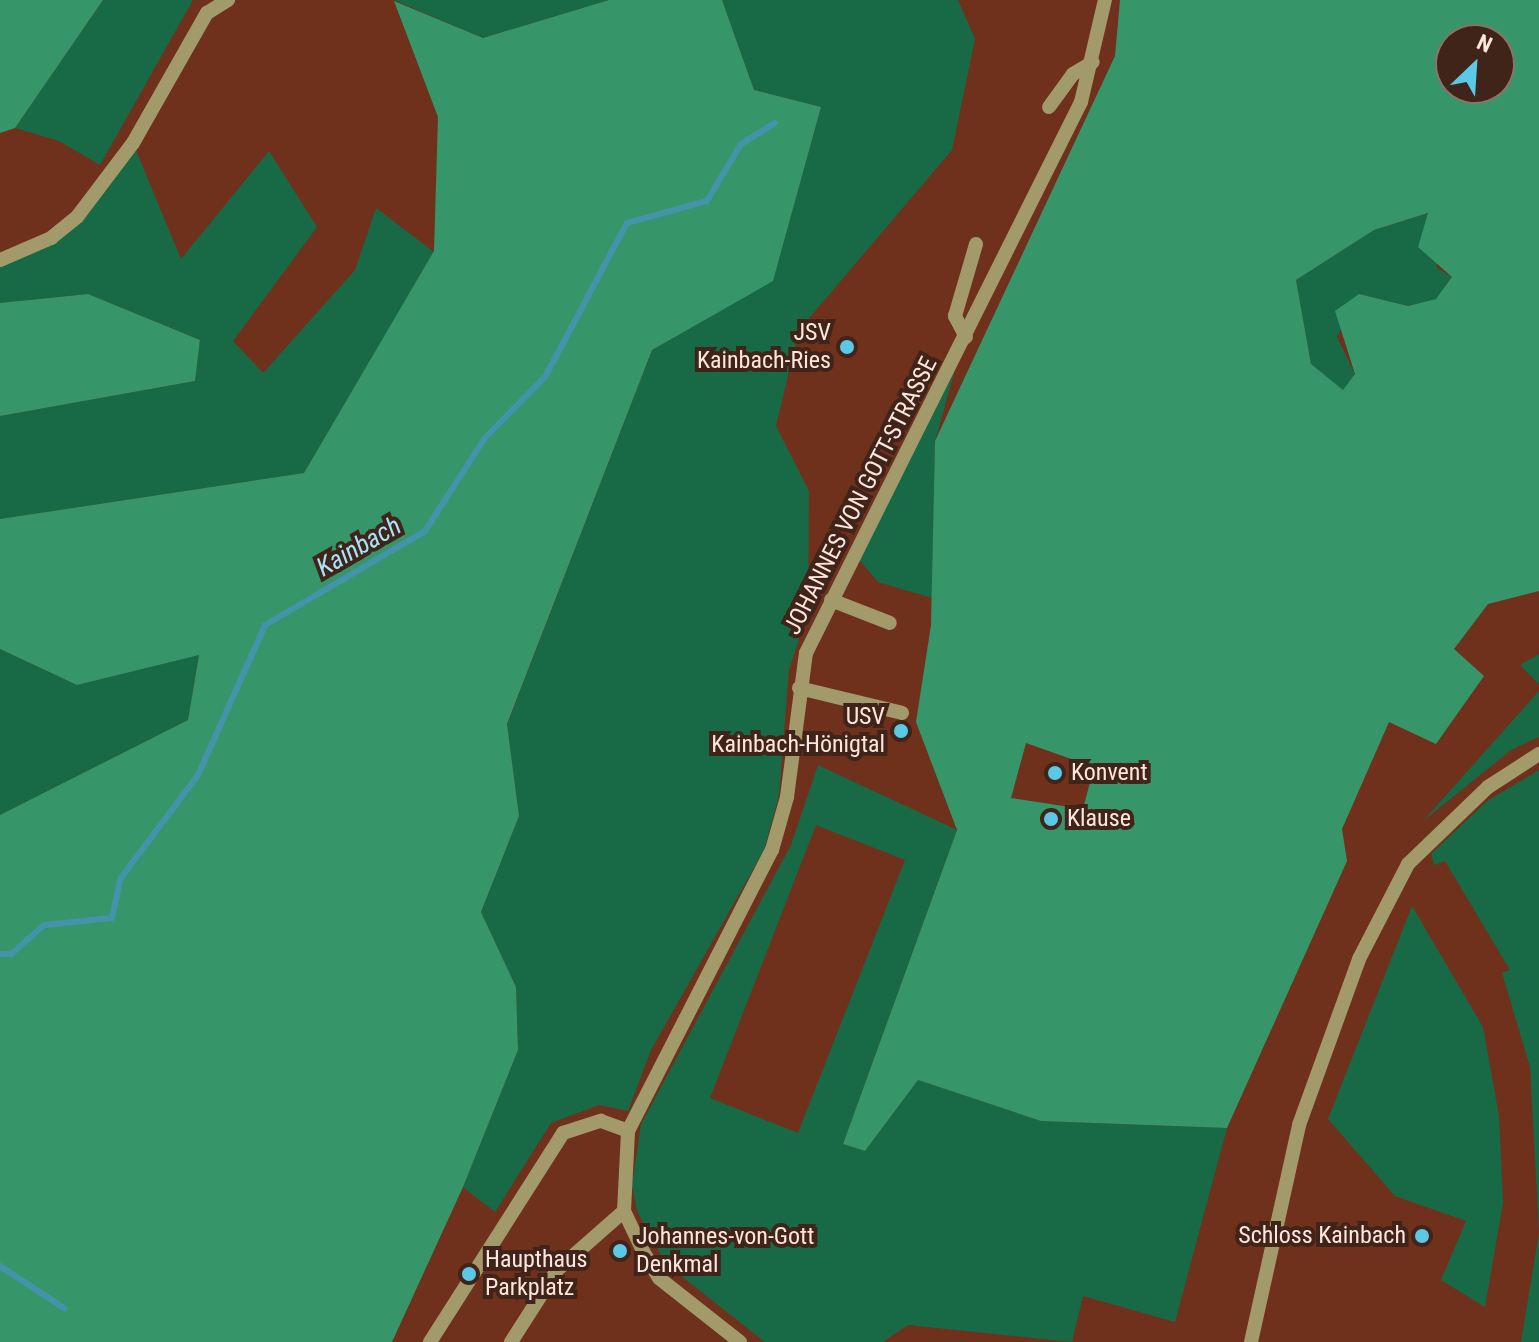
<!DOCTYPE html>
<html>
<head>
<meta charset="utf-8">
<style>
	body { margin:0 }
	#map { position:relative; width:1539px; height:1342px; overflow:hidden; background:#6f311c; font-family:"Roboto Condensed",sans-serif }
	div>[style] { position:absolute }
	.green>* { inset:0; background:#186945 }
	.forest>* { inset:0; background:#379669 }
	.stream>* { height:6px; margin:-3px; padding:0 3px; transform-origin:3px; border-radius:3px; background:#4393aa }
	.minor>* { height:14px; margin:-7px; padding:0 7px; transform-origin:7px; border-radius:7px; background:#a39a6c }
	.dots>* { width:22px; height:22px; translate:-50% -50%; box-sizing:border-box; border:4px solid #40241a; border-radius:50% }
	span { translate:-50% -50%; white-space:nowrap; text-align:center; line-height:1.15; -webkit-text-stroke:8px #40241a; paint-order:stroke }
	.poi-label { font-size:24px; color:#fde6de }
	.right { translate:-100% -50%; text-align:right }
	.left { translate:0 -50%; text-align:left }
	.street-label { font-size:24px; color:#fde6de }
	.water-label { font-size:26px; color:#a6e5f9; font-style:italic }
	.north { position:absolute; left:1435px; top:24px; width:80px; height:80px; box-sizing:border-box; background:#40241a; border:2px solid #8c7268; border-radius:50%; rotate:25deg; font-size:22px; font-weight:700; line-height:32px; text-align:center; color:#fde6de }
	.north::after { content:''; display:block; margin:auto; width:28px; height:36px; background:#5bc8e6; clip-path:polygon(50% 0,100% 100%,50% 72%,0 100%) }
</style>
</head>
<body>
<div id="map">
	<div class="green">
		<i style="clip-path:polygon(103px 0,193px 0,100px 165px,59px 141px,15px 128px)"></i>
		<i style="clip-path:polygon(394px 0,609px 0,483px 38px)"></i>
		<i style="clip-path:polygon(722px 0,958px 0,975px 39px,952px 150px,799px 330px,776px 426px,809px 491px,808px 612px,789px 670px,779px 795px,764px 850px,651px 1050px,628px 1111px,599px 1105px,551px 1123px,495px 1212px,463px 1187px,518px 1050px,516px 987px,481px 912px,519px 816px,507px 725px,652px 350px,773px 280px,821px 107px,754px 90px)"></i>
		<i style="clip-path:polygon(133px 143px,181px 259px,269px 151px,317px 227px,233px 341px,263px 373px,355px 270px,376px 208px,434px 252px,304px 473px,0 519px,0 416px,195px 381px,200px 340px,88px 294px,0 303px,0 260px,51px 238px)"></i>
		<i style="clip-path:polygon(1429px 213px,1437px 268px,1452px 277px,1437px 299px,1408px 306px,1359px 294px,1337px 337px,1355px 374px,1343px 391px,1311px 364px,1296px 280px,1374px 230px)"></i>
		<i style="clip-path:polygon(962px 345px,935px 441px,932px 598px,878px 582px,855px 555px)"></i>
		<i style="clip-path:polygon(0 649px,77px 685px,199px 654px,188px 720px,0 815px)"></i>
		<i style="clip-path:polygon(1539px 654px,1539px 684px,1520px 665px)"></i>
		<i style="clip-path:polygon(1539px 691px,1539px 737px,1511px 750px,1423px 821px)"></i>
		<i style="clip-path:polygon(evenodd,818px 765px,957px 830px,843px 1144px,865px 1151px,918px 1080px,1041px 1121px,1227px 1128px,1175px 1322px,1083px 1296px,1072px 1342px,908px 1325px,883px 1342px,765px 1342px,666px 1264px,637px 1211px,632px 1185px,641px 1124px,791px 845px,818px 765px,816px 825px,905px 860px,798px 1133px,710px 1098px,816px 825px)"></i>
		<i style="clip-path:polygon(1539px 770px,1539px 1342px,1521px 1342px,1539px 1233px,1530px 1067px,1502px 973px,1510px 970px,1445px 861px,1434px 865px,1431px 854px,1487px 801px)"></i>
		<i style="clip-path:polygon(1412px 906px,1483px 1027px,1499px 1116px,1503px 1203px,1485px 1307px,1441px 1280px,1466px 1221px,1395px 1196px,1328px 1119px)"></i>
	</div>
	<div class="forest">
		<i style="clip-path:polygon(0 0,103px 0,15px 128px,0 133px)"></i>
		<i style="clip-path:polygon(609px 0,722px 0,754px 90px,821px 107px,773px 281px,652px 350px,507px 724px,519px 816px,481px 912px,516px 987px,518px 1050px,463px 1187px,392px 1342px,0 1342px,0 815px,188px 720px,199px 655px,77px 685px,0 649px,0 519px,304px 473px,434px 251px,438px 117px,394px 1px,483px 38px)"></i>
		<i style="clip-path:polygon(evenodd,1120px 0,1539px 0,1539px 591px,1488px 604px,1454px 649px,1484px 676px,1436px 744px,1389px 722px,1342px 829px,1347px 861px,1227px 1128px,1041px 1121px,918px 1080px,865px 1151px,843px 1144px,957px 830px,916px 722px,931px 625px,935px 441px,1115px 56px,1120px 0,1451px 40px,1499px 40px,1499px 88px,1451px 88px,1451px 40px,1120px 0,1428px 213px,1418px 247px,1452px 277px,1436px 299px,1408px 306px,1359px 294px,1335px 311px,1355px 374px,1343px 390px,1311px 364px,1296px 280px,1374px 230px,1428px 213px,1120px 0,1026px 743px,1094px 767px,1083px 809px,1011px 798px,1026px 743px)"></i>
		<i style="clip-path:polygon(88px 294px,200px 340px,195px 381px,0 416px,0 303px)"></i>
	</div>
	<div class="stream">
		<i style="left:0;top:954px;width:11px"></i>
		<i style="left:11px;top:954px;width:44px;rotate:-41.3deg"></i>
		<i style="left:44px;top:925px;width:68px;rotate:-5.9deg"></i>
		<i style="left:112px;top:918px;width:40px;rotate:-78deg"></i>
		<i style="left:120px;top:879px;width:130px;rotate:-53.1deg"></i>
		<i style="left:198px;top:775px;width:164px;rotate:-65.9deg"></i>
		<i style="left:265px;top:625px;width:186px;rotate:-30.4deg"></i>
		<i style="left:425px;top:531px;width:109px;rotate:-57.3deg"></i>
		<i style="left:484px;top:439px;width:87px;rotate:-45.5deg"></i>
		<i style="left:545px;top:377px;width:174px;rotate:-62deg"></i>
		<i style="left:627px;top:223px;width:83px;rotate:-15.4deg"></i>
		<i style="left:707px;top:201px;width:66px;rotate:-59.2deg"></i>
		<i style="left:741px;top:144px;width:40px;rotate:-32deg"></i>
		<i style="left:0;top:1266px;width:77px;rotate:33.3deg"></i>
	</div>
	<div class="minor">
		<i style="left:1049px;top:107px;width:41px;rotate:-54deg"></i>
		<i style="left:1073px;top:74px;width:23px;rotate:-31deg"></i>
		<i style="left:0;top:260px;width:56px;rotate:-23.3deg"></i>
		<i style="left:51px;top:238px;width:33px;rotate:-39deg"></i>
		<i style="left:77px;top:217px;width:93px;rotate:-52.9deg"></i>
		<i style="left:133px;top:143px;width:150px;rotate:-60.4deg"></i>
		<i style="left:207px;top:13px;width:25px;rotate:-32deg"></i>
		<i style="left:966px;top:337px;width:24px;rotate:-118deg"></i>
		<i style="left:955px;top:316px;width:75px;rotate:-73.7deg"></i>
		<i style="left:831px;top:600px;width:63px;rotate:21.3deg"></i>
		<i style="left:799px;top:688px;width:106px;rotate:13.6deg"></i>
		<i style="left:430px;top:1342px;width:248px;rotate:-57.5deg"></i>
		<i style="left:563px;top:1133px;width:40px;rotate:-18deg"></i>
		<i style="left:601px;top:1121px;width:29px;rotate:20deg"></i>
		<i style="left:511px;top:1342px;width:85px;rotate:-57.4deg"></i>
		<i style="left:557px;top:1270px;width:89px;rotate:-41.4deg"></i>
		<i style="left:740px;top:1342px;width:103px;rotate:-141.7deg"></i>
		<i style="left:659px;top:1278px;width:31px;rotate:-121deg"></i>
		<i style="left:643px;top:1251px;width:44px;rotate:-115.4deg"></i>
		<i style="left:624px;top:1211px;width:80px;rotate:-87.1deg"></i>
		<i style="left:628px;top:1131px;width:316px;rotate:-62.9deg"></i>
		<i style="left:772px;top:850px;width:55px;rotate:-74.2deg"></i>
		<i style="left:787px;top:797px;width:145px;rotate:-82.5deg"></i>
		<i style="left:806px;top:653px;width:616px;rotate:-63.48deg"></i>
		<i style="left:1081px;top:102px;width:105px;rotate:-76.8deg"></i>
		<i style="left:1251px;top:1342px;width:222px;rotate:-77.5deg"></i>
		<i style="left:1299px;top:1125px;width:177px;rotate:-70.1deg"></i>
		<i style="left:1359px;top:959px;width:107px;rotate:-62.7deg"></i>
		<i style="left:1408px;top:864px;width:111px;rotate:-43.9deg"></i>
		<i style="left:1488px;top:787px;width:61px;rotate:-32.9deg"></i>
	</div>
	<div class="dots">
		<i style="left:847px;top:347px;background:#5bc8e6"></i>
		<i style="left:901px;top:731px;background:#5bc8e6"></i>
		<i style="left:1055px;top:773px;background:#5bc8e6"></i>
		<i style="left:1051px;top:819px;background:#5bc8e6"></i>
		<i style="left:1422px;top:1236px;background:#5bc8e6"></i>
		<i style="left:620px;top:1251px;background:#5bc8e6"></i>
		<i style="left:469px;top:1274px;background:#5bc8e6"></i>
	</div>
	<div class="poi-label">
		<span class="right" style="left:831px;top:347px">JSV<br>Kainbach-Ries</span>
		<span class="right" style="left:885px;top:731px">USV<br>Kainbach-Hönigtal</span>
		<span class="left" style="left:1071px;top:773px">Konvent</span>
		<span class="left" style="left:1067px;top:819px">Klause</span>
		<span class="right" style="left:1406px;top:1236px">Schloss Kainbach</span>
		<span class="left" style="left:636px;top:1251px">Johannes-von-Gott<br>Denkmal</span>
		<span class="left" style="left:485px;top:1274px">Haupthaus<br>Parkplatz</span>
	</div>
	<div class="street-label">
		<span style="left:861px;top:496px;rotate:-63deg">JOHANNES VON GOTT-STRASSE</span>
	</div>
	<div class="water-label">
		<span style="left:359px;top:547px;rotate:-30deg">Kainbach</span>
	</div>
	<div class="north">N</div>
</div>
</body>
</html>
